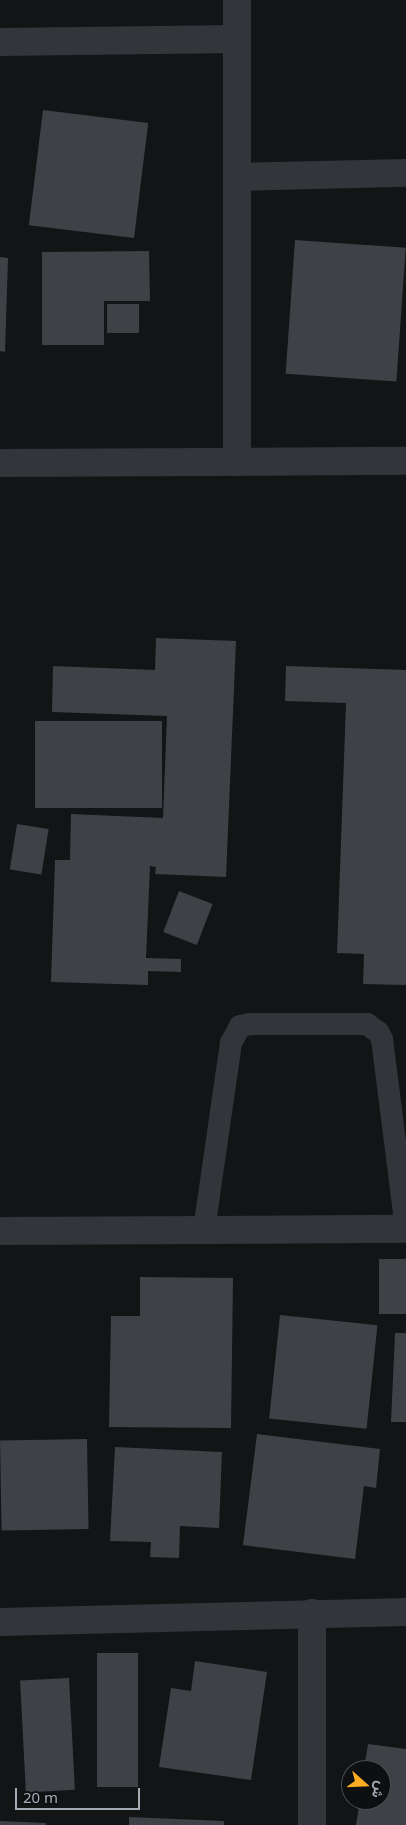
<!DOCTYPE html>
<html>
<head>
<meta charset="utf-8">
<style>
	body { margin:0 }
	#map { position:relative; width:406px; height:1825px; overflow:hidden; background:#131416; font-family:"Noto Sans",Vazirmatn,sans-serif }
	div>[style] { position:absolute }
	.building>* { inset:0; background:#3f4146; transform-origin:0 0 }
	.lane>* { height:22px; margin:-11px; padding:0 11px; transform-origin:11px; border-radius:11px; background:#34353b }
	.street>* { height:28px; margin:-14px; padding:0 14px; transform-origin:14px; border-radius:14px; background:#34353b }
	span { translate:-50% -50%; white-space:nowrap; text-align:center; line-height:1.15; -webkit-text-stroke:4px #0e0f10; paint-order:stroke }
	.north { position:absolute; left:341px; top:1760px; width:50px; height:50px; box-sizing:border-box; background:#0e0f10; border:1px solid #4a4d53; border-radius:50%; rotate:110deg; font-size:14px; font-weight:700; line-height:20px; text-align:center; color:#a4abb7 }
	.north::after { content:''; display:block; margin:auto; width:18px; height:22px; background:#ffac22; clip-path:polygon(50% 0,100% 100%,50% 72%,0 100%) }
	.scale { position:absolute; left:15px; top:1788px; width:125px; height:22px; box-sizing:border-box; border:2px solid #a4abb7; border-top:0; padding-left:6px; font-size:15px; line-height:18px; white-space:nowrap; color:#a4abb7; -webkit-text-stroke:4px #0e0f10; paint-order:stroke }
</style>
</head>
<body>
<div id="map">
	<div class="building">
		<i style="left:43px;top:110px;width:106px;height:116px;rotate:7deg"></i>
		<i style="left:295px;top:240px;width:111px;height:134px;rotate:4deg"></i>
		<i style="clip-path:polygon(149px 251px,150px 301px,104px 301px,104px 345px,42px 345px,42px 252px)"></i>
		<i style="clip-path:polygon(0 257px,8px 258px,5px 352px,0 351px)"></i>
		<i style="left:107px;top:304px;width:32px;height:29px"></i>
		<i style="clip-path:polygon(156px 638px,236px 641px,226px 877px,155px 874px,156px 867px,150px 866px,146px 958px,181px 959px,181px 972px,148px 971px,148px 985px,51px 982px,55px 860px,70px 860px,71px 814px,163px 818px,167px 716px,52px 712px,53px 666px,155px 670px)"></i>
		<i style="clip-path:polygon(286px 666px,406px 670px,406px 985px,363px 984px,364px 954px,337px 953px,346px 703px,285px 701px)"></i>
		<i style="left:35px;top:721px;width:127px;height:87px"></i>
		<i style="left:17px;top:824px;width:32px;height:46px;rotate:9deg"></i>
		<i style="left:179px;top:891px;width:36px;height:44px;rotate:21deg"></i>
		<i style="left:406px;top:1259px;width:55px;height:27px;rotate:90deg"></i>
		<i style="clip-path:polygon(140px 1277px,233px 1278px,231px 1428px,109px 1427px,111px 1316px,140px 1316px)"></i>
		<i style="left:280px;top:1315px;width:98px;height:104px;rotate:6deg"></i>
		<i style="clip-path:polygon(395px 1333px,406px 1333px,406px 1422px,391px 1422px)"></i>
		<i style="clip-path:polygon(257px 1434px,380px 1449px,376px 1488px,364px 1486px,355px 1559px,243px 1545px)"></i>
		<i style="left:87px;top:1439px;width:90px;height:87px;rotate:89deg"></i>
		<i style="clip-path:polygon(115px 1447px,222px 1452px,219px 1528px,180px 1526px,179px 1558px,150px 1557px,151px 1542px,110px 1541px)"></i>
		<i style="left:97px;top:1653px;width:41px;height:134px"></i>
		<i style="clip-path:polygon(195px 1661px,267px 1672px,251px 1780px,159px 1767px,171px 1688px,191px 1691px)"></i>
		<i style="left:69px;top:1678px;width:112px;height:49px;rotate:87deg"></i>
		<i style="clip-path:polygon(368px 1744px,406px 1749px,406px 1825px,356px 1825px,360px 1800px,381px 1800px,381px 1770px,364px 1770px)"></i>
		<i style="clip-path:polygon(129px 1817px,224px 1821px,224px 1825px,129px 1825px)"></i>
		<i style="clip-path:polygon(0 1821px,46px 1823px,46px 1825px,0 1825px)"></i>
	</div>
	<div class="lane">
		<i style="left:204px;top:1230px;width:189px;rotate:-81.8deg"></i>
		<i style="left:231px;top:1043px;width:19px;rotate:-62deg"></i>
		<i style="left:240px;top:1026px;width:10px;rotate:-11deg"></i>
		<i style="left:250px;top:1024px;width:117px"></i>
		<i style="left:367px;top:1024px;width:14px;rotate:36deg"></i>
		<i style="left:378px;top:1032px;width:8px;rotate:60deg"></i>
		<i style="left:382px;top:1039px;width:191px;rotate:82.8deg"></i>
	</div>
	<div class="street">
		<i style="left:237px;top:0;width:462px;rotate:90deg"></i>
		<i style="left:0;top:42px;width:237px;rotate:-0.7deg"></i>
		<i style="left:237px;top:177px;width:169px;rotate:-1.4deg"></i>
		<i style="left:0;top:463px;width:406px;rotate:-0.3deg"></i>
		<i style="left:0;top:1231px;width:406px;rotate:-0.3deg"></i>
		<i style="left:312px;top:1613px;width:212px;rotate:90deg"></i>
		<i style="left:0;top:1622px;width:406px;rotate:-1.4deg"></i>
	</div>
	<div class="north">ش</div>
	<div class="scale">20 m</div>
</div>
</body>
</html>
